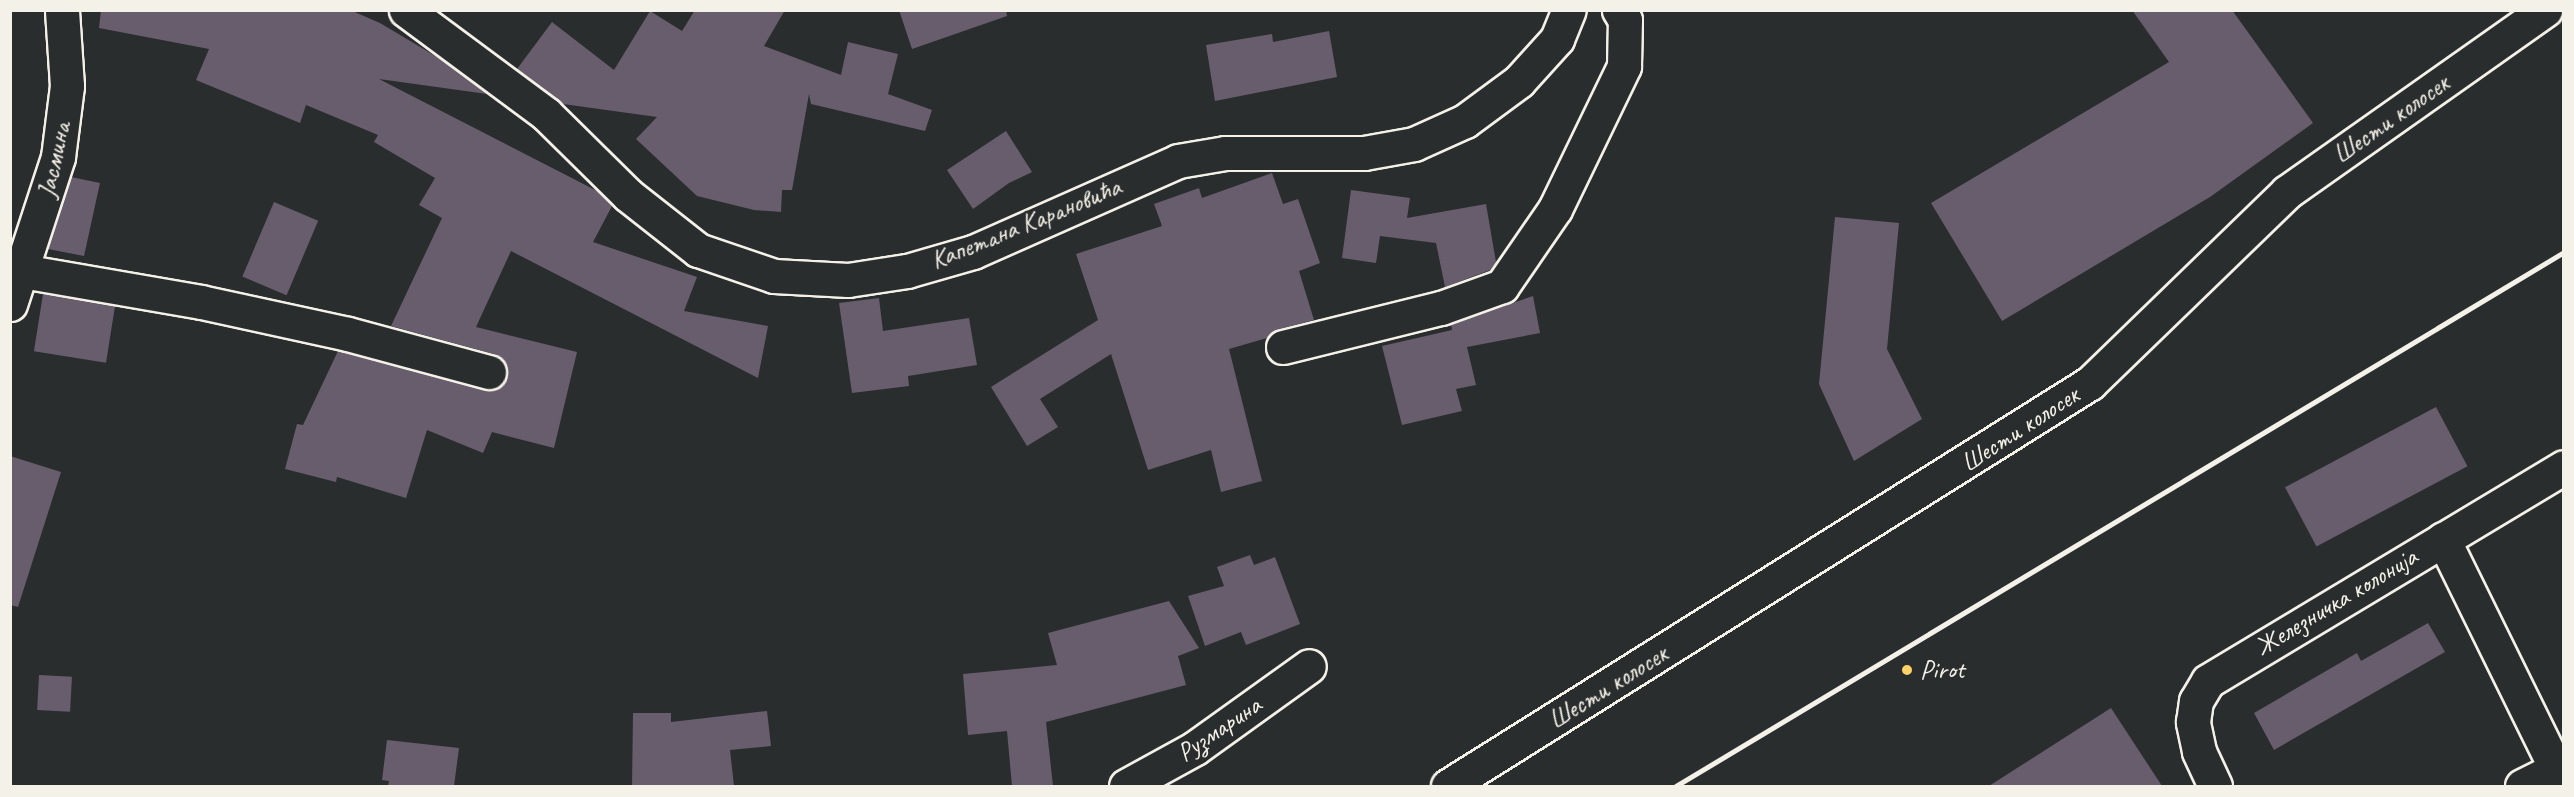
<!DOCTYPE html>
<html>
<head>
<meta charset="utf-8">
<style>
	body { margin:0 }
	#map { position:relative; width:2574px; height:797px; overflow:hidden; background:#2a2d2e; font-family:Caveat,sans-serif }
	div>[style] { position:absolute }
	.building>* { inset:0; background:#685d6c; transform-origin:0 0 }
	.roads { filter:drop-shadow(2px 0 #f4f1e8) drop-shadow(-2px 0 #f4f1e8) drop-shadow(0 2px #f4f1e8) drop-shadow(0 -2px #f4f1e8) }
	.minor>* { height:33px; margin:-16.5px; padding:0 16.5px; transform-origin:16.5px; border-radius:16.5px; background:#2a2d2e }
	.rail>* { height:4.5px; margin:-2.25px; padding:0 2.25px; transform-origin:2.25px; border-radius:2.25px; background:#f4f1e8 }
	.dots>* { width:16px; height:16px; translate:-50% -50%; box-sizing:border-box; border:3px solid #2a2d2e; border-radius:50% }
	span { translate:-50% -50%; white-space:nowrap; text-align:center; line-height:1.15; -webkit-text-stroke:5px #2a2d2e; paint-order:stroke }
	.street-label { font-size:26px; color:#f4f1e8 }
	.poi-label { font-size:26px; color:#f4f1e8 }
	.left { translate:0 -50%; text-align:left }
	.frame { position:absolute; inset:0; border:12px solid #f4f1e8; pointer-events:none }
</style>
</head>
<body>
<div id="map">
	<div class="building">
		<i style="clip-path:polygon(101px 10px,350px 10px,380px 23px,442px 60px,487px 94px,379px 79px,599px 192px,612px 206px,593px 242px,697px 277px,684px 311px,768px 326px,758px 378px,511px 251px,476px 327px,577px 352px,554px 448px,492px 432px,483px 453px,427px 430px,406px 498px,337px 477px,336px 482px,285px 469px,297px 424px,303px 425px,338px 351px,484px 390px,494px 390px,507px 377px,507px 367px,494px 354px,391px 326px,442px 218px,419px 205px,435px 178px,374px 142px,378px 135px,306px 105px,300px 123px,196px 80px,209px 49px,99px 28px)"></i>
		<i style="clip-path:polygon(695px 10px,785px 10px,764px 46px,841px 75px,848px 42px,898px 54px,888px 94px,932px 110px,925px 131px,811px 104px,809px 94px,792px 190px,782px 190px,781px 212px,754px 210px,697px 196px,636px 139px,657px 117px,563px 104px,517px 69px,552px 22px,614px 70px,650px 11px,682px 31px)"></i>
		<i style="clip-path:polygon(899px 10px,1006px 10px,1007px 16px,912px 49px)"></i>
		<i style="clip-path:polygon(2132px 10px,2232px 10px,2313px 123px,2210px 197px,2002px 321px,1931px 203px,2169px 62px)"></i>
		<i style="clip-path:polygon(1329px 31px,1337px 77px,1215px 101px,1206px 45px,1272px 34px,1273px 42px)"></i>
		<i style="clip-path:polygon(1006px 131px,1032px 172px,1009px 183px,973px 209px,947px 170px)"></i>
		<i style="clip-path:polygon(1272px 173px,1283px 204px,1298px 199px,1320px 263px,1299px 271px,1314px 320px,1279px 329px,1267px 338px,1229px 349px,1262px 481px,1221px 492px,1211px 450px,1148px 470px,1111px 354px,1040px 399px,1058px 427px,1027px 446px,991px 387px,1098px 320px,1076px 254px,1162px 226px,1154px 204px,1199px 188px,1202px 198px)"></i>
		<i style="clip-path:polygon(71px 177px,100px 183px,84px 256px,48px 249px)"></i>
		<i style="clip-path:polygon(1351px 190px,1410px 198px,1407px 218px,1486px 204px,1496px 262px,1490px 270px,1445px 287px,1436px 243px,1380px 236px,1376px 263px,1342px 258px)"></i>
		<i style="left:274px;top:202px;width:48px;height:81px;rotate:23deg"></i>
		<i style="clip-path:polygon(1835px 217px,1899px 223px,1887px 349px,1922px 419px,1854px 461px,1819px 384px)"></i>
		<i style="left:43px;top:294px;width:73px;height:58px;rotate:9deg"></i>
		<i style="clip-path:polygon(1533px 296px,1540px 333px,1467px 347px,1476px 385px,1456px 389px,1462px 411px,1402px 425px,1382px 346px,1452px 330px,1451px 324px)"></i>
		<i style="clip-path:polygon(879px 298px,883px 331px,969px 318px,977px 365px,908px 376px,909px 386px,852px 393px,839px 303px)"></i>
		<i style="left:2436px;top:407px;width:67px;height:171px;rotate:62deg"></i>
		<i style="clip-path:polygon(10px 456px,61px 472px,18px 607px,10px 605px)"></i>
		<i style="clip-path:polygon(1250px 555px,1254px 565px,1275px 557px,1300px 624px,1246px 645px,1241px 632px,1205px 646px,1188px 596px,1224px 586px,1217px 567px)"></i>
		<i style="clip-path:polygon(1169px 601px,1199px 648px,1178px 656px,1186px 685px,1046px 722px,1053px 786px,1012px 786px,1007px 731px,968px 735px,963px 674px,1057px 665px,1048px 633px)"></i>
		<i style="clip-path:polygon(2428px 623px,2445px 652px,2274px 750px,2254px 713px,2357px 653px,2361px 661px)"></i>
		<i style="left:39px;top:675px;width:33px;height:35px;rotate:3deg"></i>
		<i style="clip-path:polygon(2111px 708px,2162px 786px,1989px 786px)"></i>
		<i style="clip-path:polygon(767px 711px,771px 746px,730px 750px,734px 786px,632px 786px,633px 713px,671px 713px,671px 722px)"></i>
		<i style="clip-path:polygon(387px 740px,459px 748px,454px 786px,388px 786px,389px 781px,382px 780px)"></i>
	</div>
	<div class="roads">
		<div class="minor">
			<i style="left:406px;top:10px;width:174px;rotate:36.6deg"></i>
			<i style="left:546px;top:114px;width:115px;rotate:44.6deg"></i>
			<i style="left:628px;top:195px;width:89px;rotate:38.2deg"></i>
			<i style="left:698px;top:250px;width:80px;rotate:18.9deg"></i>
			<i style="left:774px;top:276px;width:74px;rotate:3.1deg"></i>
			<i style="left:848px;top:280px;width:60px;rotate:-8.7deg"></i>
			<i style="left:907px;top:271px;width:69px;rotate:-16.1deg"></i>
			<i style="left:973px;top:252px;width:224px;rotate:-23.9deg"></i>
			<i style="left:1178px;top:161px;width:48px;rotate:-9.7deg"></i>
			<i style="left:1225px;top:153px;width:139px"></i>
			<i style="left:1364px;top:153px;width:51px;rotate:-10.2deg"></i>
			<i style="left:1414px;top:144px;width:56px;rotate:-24.3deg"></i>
			<i style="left:1465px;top:121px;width:67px;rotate:-36.5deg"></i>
			<i style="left:1519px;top:81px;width:57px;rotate:-47.9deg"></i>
			<i style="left:1557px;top:39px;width:31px;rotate:-68deg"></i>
			<i style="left:22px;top:271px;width:182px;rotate:9.8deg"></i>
			<i style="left:201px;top:302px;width:150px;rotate:12.3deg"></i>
			<i style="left:348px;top:334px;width:146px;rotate:15.1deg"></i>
			<i style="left:10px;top:304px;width:155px;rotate:-71.9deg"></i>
			<i style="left:58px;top:157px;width:72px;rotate:-82.8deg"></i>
			<i style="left:67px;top:86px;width:76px;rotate:-93.8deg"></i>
			<i style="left:1283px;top:347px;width:163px;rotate:-13.9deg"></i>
			<i style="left:1441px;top:308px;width:65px;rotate:-19.8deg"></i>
			<i style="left:1502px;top:286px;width:93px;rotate:-55.5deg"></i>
			<i style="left:1555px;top:209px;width:159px;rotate:-64.2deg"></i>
			<i style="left:1624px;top:66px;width:46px;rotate:-88.8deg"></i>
			<i style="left:1625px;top:20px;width:12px;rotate:-121deg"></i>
			<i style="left:2443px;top:539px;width:256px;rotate:63.8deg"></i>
			<i style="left:1126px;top:786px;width:79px;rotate:-28.8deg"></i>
			<i style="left:1195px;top:748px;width:140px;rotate:-35.7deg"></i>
			<i style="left:1448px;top:786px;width:758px;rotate:-32.12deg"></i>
			<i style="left:2090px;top:383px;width:274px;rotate:-44.1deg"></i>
			<i style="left:2287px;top:192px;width:316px;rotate:-35.2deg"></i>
			<i style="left:2215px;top:786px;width:38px;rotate:-115deg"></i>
			<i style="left:2199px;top:751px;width:30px;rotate:-102deg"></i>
			<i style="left:2193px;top:722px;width:21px;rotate:-82deg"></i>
			<i style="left:2196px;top:701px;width:23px;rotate:-59deg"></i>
			<i style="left:2208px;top:681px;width:415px;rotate:-31deg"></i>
			<i style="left:2522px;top:786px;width:47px;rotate:-26.6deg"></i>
		</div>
	</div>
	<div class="rail">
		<i style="left:1676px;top:786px;width:1036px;rotate:-31.02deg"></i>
	</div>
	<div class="dots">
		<i style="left:1907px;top:670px;background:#ffd166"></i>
	</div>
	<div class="street-label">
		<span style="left:2391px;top:119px;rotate:-35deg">Шести колосек</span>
		<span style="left:54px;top:160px;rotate:-78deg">Јасмина</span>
		<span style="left:1026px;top:224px;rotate:-22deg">Капетана Карановића</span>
		<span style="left:2020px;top:429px;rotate:-33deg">Шести колосек</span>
		<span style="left:2336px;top:602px;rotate:-31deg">Железничка колонија</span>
		<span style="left:1608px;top:687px;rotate:-32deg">Шести колосек</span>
		<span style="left:1219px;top:729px;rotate:-34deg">Рузмарина</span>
	</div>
	<div class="poi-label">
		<span class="left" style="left:1920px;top:670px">Pirot</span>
	</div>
	<div class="frame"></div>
</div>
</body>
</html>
